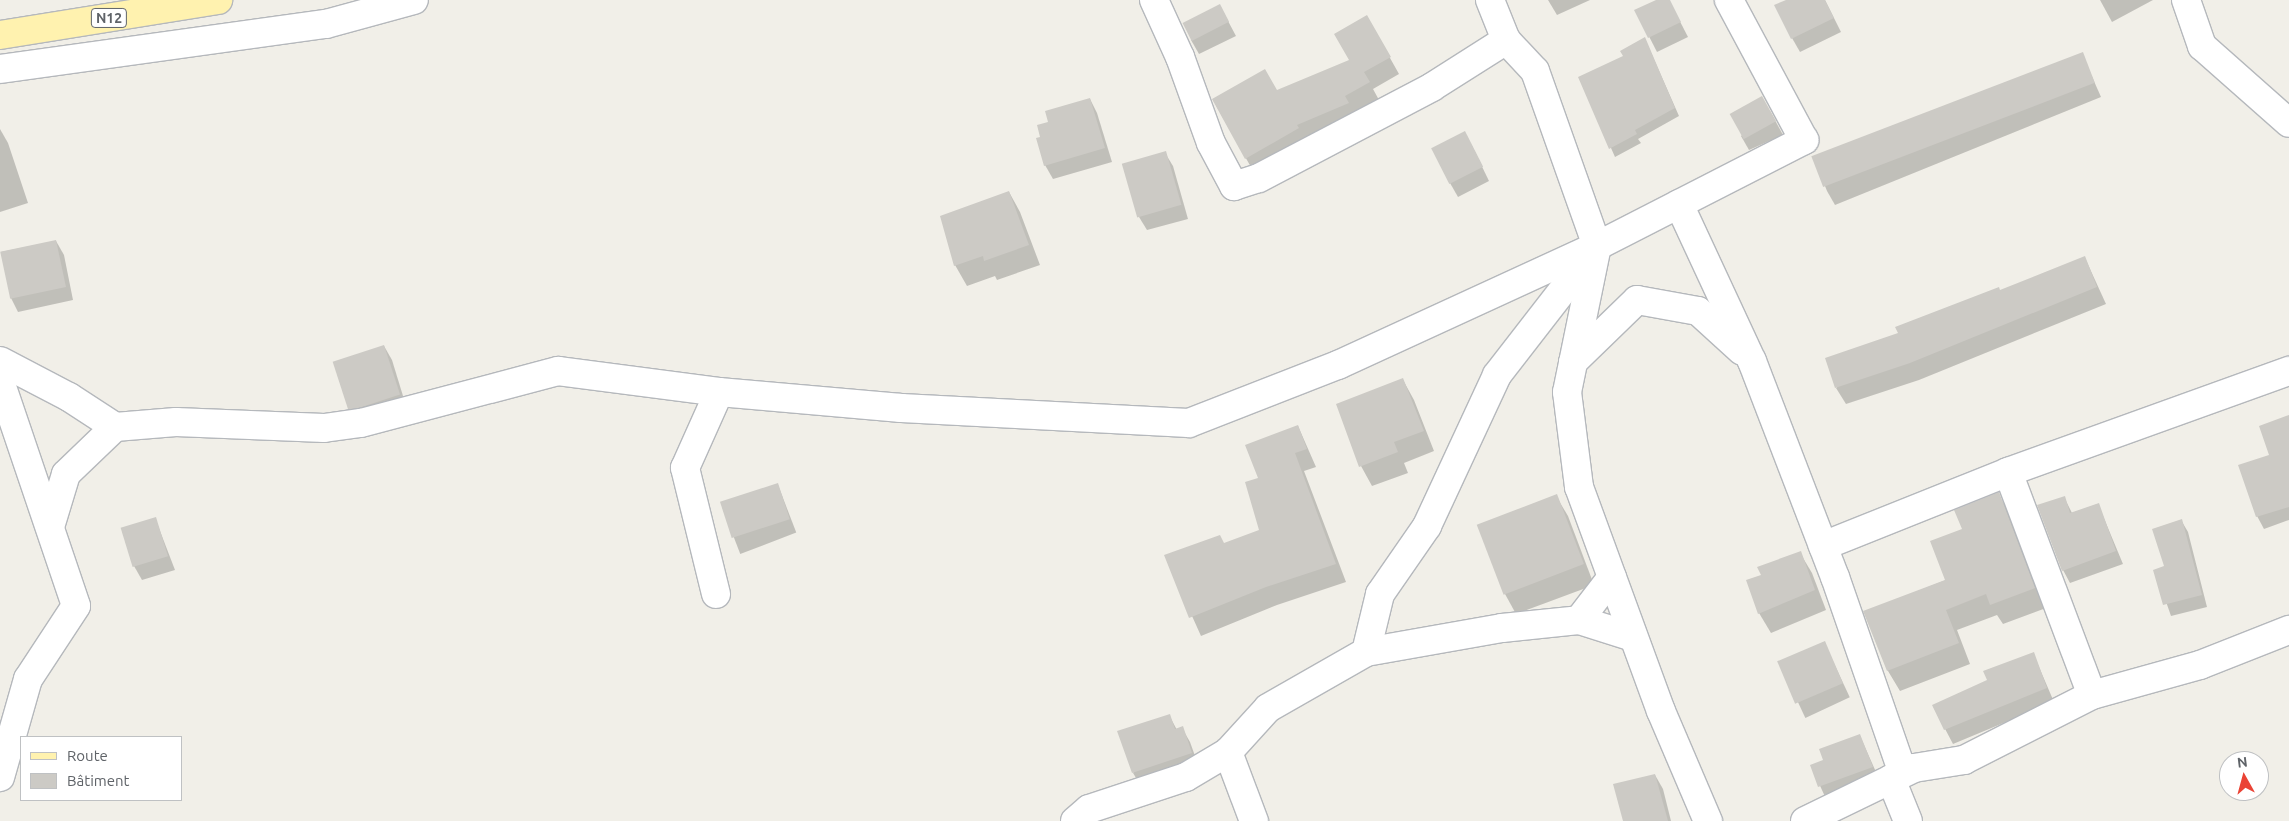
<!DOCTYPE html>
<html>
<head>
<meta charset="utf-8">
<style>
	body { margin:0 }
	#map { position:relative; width:2289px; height:821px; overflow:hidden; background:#f1efe8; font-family:Ubuntu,sans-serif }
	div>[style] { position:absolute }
	.shadow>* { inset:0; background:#0003; transform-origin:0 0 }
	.building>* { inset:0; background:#cccac5; transform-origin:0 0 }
	.roads { filter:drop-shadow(1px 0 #b5b8bc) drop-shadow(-1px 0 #b5b8bc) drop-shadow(0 1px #b5b8bc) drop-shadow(0 -1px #b5b8bc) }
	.minor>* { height:28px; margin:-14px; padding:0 14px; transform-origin:14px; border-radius:14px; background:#fff }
	.primary>* { height:28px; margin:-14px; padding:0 14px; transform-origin:14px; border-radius:14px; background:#fff2af }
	span { translate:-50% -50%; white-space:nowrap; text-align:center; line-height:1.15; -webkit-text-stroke:4px #fff; paint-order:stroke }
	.shield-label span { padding:1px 4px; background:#fff; border:1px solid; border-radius:4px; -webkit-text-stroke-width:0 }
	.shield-label { font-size:14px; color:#5f6368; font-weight:700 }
	.legend { position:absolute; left:20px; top:736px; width:162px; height:65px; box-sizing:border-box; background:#fff; border:1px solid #bfc1c3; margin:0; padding:6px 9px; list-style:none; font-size:15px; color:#5f6368 }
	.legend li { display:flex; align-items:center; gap:10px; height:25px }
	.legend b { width:25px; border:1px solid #bfc1c3 }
	.north { position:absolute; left:2219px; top:751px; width:50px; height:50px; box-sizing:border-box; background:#fff; border:1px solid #bfc1c3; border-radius:50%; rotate:353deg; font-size:14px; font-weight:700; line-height:20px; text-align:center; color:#5f6368 }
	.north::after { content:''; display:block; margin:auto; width:18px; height:22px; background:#ea4335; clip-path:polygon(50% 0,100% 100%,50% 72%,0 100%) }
</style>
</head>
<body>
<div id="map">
	<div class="shadow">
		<i style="clip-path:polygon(1548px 0,1590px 0,1557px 15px)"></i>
		<i style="clip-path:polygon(1659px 0,1669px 0,1688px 37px,1657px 52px,1636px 11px)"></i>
		<i style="clip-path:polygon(1789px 0,1825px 0,1841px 32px,1800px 52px,1792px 38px)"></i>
		<i style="clip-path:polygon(2100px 0,2153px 0,2112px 22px)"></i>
		<i style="clip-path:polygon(1220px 6px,1236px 36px,1199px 54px,1191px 40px)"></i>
		<i style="clip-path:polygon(1367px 17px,1399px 74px,1373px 89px,1379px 100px,1256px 176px,1213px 100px,1277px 92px,1350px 61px)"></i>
		<i style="clip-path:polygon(1645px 39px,1679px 116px,1638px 139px,1641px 143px,1615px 157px,1580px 78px,1624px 57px)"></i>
		<i style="clip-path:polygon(2082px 54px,2101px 97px,1835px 205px,1827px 191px,1814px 159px)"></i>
		<i style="clip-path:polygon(1090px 99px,1097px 113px,1112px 162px,1053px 179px,1045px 165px,1042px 138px,1049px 123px)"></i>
		<i style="clip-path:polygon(1770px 111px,1783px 135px,1749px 150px,1741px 136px)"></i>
		<i style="clip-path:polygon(0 129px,8px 143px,28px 203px,0 212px)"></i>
		<i style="clip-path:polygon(1472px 146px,1489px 181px,1458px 197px,1450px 183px)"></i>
		<i style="clip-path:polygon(1165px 153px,1173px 166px,1188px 219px,1147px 230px,1139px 217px)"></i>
		<i style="clip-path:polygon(1009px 192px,1020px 212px,1040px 265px,997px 280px,995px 276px,967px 286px,955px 265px)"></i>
		<i style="clip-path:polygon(56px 241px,64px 255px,73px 300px,18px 312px,11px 298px,1px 252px)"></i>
		<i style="clip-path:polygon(2085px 258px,2106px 304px,1919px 380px,1846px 404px,1836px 388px,1899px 334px)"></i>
		<i style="clip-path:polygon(384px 346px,392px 360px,407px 409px,357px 422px,349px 409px)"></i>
		<i style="clip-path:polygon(1403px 380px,1414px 400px,1434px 451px,1404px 463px,1408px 473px,1372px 486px,1361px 466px)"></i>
		<i style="clip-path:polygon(1298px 426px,1316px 467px,1304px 471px,1346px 582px,1277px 605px,1201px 636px,1165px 556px,1225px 544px,1261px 531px,1260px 479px)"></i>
		<i style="clip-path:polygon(2289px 434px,2289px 520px,2264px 529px,2257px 516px,2271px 456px)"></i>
		<i style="left:778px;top:485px;width:51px;height:60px;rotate:69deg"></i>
		<i style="clip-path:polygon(1998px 494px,2010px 514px,2046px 608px,2003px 624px,1997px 615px,1957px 630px,1970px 664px,1900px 691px,1888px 671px,1865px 612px,1946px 580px,1963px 530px)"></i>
		<i style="clip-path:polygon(1556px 496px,1568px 516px,1594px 585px,1516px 614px,1505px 594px)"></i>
		<i style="clip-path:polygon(2064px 497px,2072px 513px,2098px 504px,2123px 564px,2070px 583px,2063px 570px)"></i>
		<i style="clip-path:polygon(155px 518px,175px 570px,142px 580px,134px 566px)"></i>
		<i style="clip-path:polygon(2181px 520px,2188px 532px,2207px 607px,2171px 616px,2155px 570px,2166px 567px)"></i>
		<i style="clip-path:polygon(1800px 553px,1812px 573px,1826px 610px,1771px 633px,1759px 613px,1762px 576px)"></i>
		<i style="left:1824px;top:642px;width:61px;height:49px;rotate:65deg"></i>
		<i style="clip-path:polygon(2033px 653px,2054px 702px,1953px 744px,1933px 706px,1988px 681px)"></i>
		<i style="clip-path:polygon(1169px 715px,1177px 730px,1182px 728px,1190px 742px,1199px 767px,1141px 786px,1133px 773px)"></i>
		<i style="clip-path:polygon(1860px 736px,1880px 781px,1827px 801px,1811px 766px,1824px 761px)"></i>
		<i style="clip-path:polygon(1655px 775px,1663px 789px,1671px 821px,1624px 821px)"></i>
	</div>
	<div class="building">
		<i style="clip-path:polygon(1656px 0,1670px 0,1681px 22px,1648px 38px,1634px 10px)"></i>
		<i style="clip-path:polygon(1786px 0,1825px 0,1834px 18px,1791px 39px,1774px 5px)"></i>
		<i style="left:1220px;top:4px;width:20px;height:42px;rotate:63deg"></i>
		<i style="clip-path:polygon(1367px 15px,1391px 57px,1364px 72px,1370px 82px,1345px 96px,1349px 103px,1297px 125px,1299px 128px,1245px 159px,1212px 99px,1265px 69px,1277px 90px,1349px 60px,1334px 34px)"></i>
		<i style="clip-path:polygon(1645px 37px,1675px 108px,1635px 130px,1637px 134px,1609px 149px,1578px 77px,1623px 56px,1620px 51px)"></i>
		<i style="left:2083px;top:52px;width:33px;height:291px;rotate:69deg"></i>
		<i style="left:1762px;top:96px;width:29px;height:37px;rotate:61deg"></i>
		<i style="clip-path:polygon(1090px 98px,1105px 148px,1044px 166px,1036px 138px,1040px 137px,1037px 125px,1048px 122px,1045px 111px)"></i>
		<i style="left:1465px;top:131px;width:40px;height:38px;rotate:63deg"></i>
		<i style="left:1166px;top:151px;width:56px;height:46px;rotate:74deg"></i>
		<i style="clip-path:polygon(1009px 191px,1029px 245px,984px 261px,983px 256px,954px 266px,940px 216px)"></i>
		<i style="left:56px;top:240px;width:48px;height:57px;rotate:78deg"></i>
		<i style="clip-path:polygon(2085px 256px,2097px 287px,1910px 363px,1835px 388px,1825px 358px,1898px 333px,1895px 327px,1999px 287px,2000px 290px)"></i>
		<i style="left:384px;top:345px;width:52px;height:54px;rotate:72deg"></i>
		<i style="clip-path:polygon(1403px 378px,1424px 431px,1394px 442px,1398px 452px,1359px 467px,1336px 404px)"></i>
		<i style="clip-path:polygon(2289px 415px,2289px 507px,2256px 517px,2238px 465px,2269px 455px,2259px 426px)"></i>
		<i style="clip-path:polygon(1298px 425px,1307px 449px,1295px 453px,1336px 564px,1266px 587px,1189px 618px,1164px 555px,1220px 535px,1224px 543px,1259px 530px,1245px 482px,1258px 478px,1245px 445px)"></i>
		<i style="left:778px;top:483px;width:38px;height:61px;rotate:72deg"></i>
		<i style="clip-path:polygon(1999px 492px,2035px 588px,1990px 605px,1986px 594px,1946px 610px,1959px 643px,1887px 671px,1863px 611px,1945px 580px,1930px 541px,1962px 529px,1954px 510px)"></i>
		<i style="left:1557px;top:494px;width:75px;height:86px;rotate:69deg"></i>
		<i style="clip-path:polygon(2065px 496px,2070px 513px,2099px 503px,2116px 551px,2062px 571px,2037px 505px)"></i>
		<i style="left:156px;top:517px;width:41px;height:37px;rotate:73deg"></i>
		<i style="clip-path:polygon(2182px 519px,2202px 595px,2163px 605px,2153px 570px,2164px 566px,2152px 529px)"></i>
		<i style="clip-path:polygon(1801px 551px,1815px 590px,1758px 614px,1746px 580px,1761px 575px,1757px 567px)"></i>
		<i style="left:1825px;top:641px;width:46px;height:52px;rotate:67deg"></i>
		<i style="clip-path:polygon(2034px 652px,2047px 688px,1944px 730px,1932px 705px,1987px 680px,1983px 671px)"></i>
		<i style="clip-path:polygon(1170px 714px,1175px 729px,1183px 726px,1192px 753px,1132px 773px,1117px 731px)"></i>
		<i style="clip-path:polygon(1860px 734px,1873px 767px,1818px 787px,1810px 765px,1823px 760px,1819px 749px)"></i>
		<i style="clip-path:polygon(1655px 774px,1668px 821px,1623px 821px,1613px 784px)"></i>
	</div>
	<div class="roads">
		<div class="minor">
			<i style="left:1154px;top:0;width:63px;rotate:65.5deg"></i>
			<i style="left:1180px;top:57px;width:91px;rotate:70.2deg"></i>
			<i style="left:1211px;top:143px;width:49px;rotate:61.9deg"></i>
			<i style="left:1234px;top:186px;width:26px;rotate:-18deg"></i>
			<i style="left:1259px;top:178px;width:195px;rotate:-27.7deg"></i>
			<i style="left:1432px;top:87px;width:88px;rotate:-32.4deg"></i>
			<i style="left:1506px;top:40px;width:43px;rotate:-111.8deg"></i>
			<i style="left:2186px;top:0;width:49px;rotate:70.8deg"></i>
			<i style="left:2202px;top:46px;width:116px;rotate:41.5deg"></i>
			<i style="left:1506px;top:40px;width:42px;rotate:46.9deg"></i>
			<i style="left:1535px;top:71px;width:186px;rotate:70.5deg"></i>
			<i style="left:1597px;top:246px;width:149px;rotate:101.6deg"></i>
			<i style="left:1567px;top:392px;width:96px;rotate:82.8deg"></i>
			<i style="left:1579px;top:487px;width:239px;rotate:69.9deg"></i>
			<i style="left:1661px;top:711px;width:120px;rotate:66.9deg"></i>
			<i style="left:0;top:69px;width:329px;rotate:-7.9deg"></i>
			<i style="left:326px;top:24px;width:91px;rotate:-15.3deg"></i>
			<i style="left:1679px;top:204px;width:173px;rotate:65.1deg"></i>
			<i style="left:1752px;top:361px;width:231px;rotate:69deg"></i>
			<i style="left:1835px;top:577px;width:207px;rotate:70.9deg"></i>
			<i style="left:0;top:361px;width:78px;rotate:27.6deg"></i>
			<i style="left:69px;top:397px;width:55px;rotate:33.1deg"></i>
			<i style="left:115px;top:427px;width:61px;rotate:-4.7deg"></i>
			<i style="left:176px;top:422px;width:148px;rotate:2.3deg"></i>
			<i style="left:324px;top:428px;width:37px;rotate:-8deg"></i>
			<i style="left:361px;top:423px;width:204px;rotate:-14.8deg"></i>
			<i style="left:558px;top:371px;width:162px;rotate:7.4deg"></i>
			<i style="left:719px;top:392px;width:183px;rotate:5deg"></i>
			<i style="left:901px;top:408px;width:288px;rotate:3deg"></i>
			<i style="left:1189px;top:423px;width:160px;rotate:-21.3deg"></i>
			<i style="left:1338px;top:365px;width:285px;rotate:-24.7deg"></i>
			<i style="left:1573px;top:362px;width:89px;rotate:-44.1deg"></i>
			<i style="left:1637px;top:300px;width:62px;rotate:10.2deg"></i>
			<i style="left:1698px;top:311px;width:59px;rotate:42.3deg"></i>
			<i style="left:0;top:381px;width:237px;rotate:71.3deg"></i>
			<i style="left:76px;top:606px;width:87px;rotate:123.3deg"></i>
			<i style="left:28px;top:679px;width:102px;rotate:105.9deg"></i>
			<i style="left:2008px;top:472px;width:238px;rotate:69.4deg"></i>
			<i style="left:50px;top:527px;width:55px;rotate:-73.2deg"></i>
			<i style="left:66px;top:474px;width:68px;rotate:-43.8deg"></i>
			<i style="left:1823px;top:546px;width:199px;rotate:-21.8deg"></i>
			<i style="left:2008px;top:472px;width:299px;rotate:-19.8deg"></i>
			<i style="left:716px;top:594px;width:130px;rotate:-103.8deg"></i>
			<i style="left:685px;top:468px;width:83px;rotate:-65.9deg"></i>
			<i style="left:1579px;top:620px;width:54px;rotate:-52.5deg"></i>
			<i style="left:1366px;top:652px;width:60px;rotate:-76.4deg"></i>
			<i style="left:1380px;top:594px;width:83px;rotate:-55.3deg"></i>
			<i style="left:1427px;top:526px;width:166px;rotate:-65.1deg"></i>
			<i style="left:1497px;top:375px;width:163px;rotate:-52.2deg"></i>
			<i style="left:1597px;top:246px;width:233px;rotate:-27.1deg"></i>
			<i style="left:1804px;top:140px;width:159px;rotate:-118.2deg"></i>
			<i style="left:1228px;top:752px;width:74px;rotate:69.4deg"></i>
			<i style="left:1891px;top:779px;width:45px;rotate:68deg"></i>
			<i style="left:1075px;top:821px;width:18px;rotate:-41deg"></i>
			<i style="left:1089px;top:809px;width:102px;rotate:-18.3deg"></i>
			<i style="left:1186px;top:777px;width:49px;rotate:-30.8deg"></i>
			<i style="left:1228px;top:752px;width:59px;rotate:-47.7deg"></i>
			<i style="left:1268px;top:708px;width:113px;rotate:-29.7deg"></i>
			<i style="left:1366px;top:652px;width:138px;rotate:-10deg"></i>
			<i style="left:1502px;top:628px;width:77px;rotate:-5.9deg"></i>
			<i style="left:1579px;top:620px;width:57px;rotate:17.5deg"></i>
			<i style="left:1805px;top:821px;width:121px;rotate:-25.9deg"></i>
			<i style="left:1914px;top:768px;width:51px;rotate:-9.1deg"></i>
			<i style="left:1964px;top:760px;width:144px;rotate:-26.9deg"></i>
			<i style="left:2092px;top:695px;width:112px;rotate:-15.5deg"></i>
			<i style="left:2200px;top:665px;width:96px;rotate:-21.5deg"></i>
		</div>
		<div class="primary">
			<i style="left:0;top:35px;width:221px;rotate:-9.1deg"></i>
		</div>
	</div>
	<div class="shield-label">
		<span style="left:109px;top:18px">N12</span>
	</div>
	<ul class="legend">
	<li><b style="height:6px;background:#fff2af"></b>Route</li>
	<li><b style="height:14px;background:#cccac5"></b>Bâtiment</li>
	</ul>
	<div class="north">N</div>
</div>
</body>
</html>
